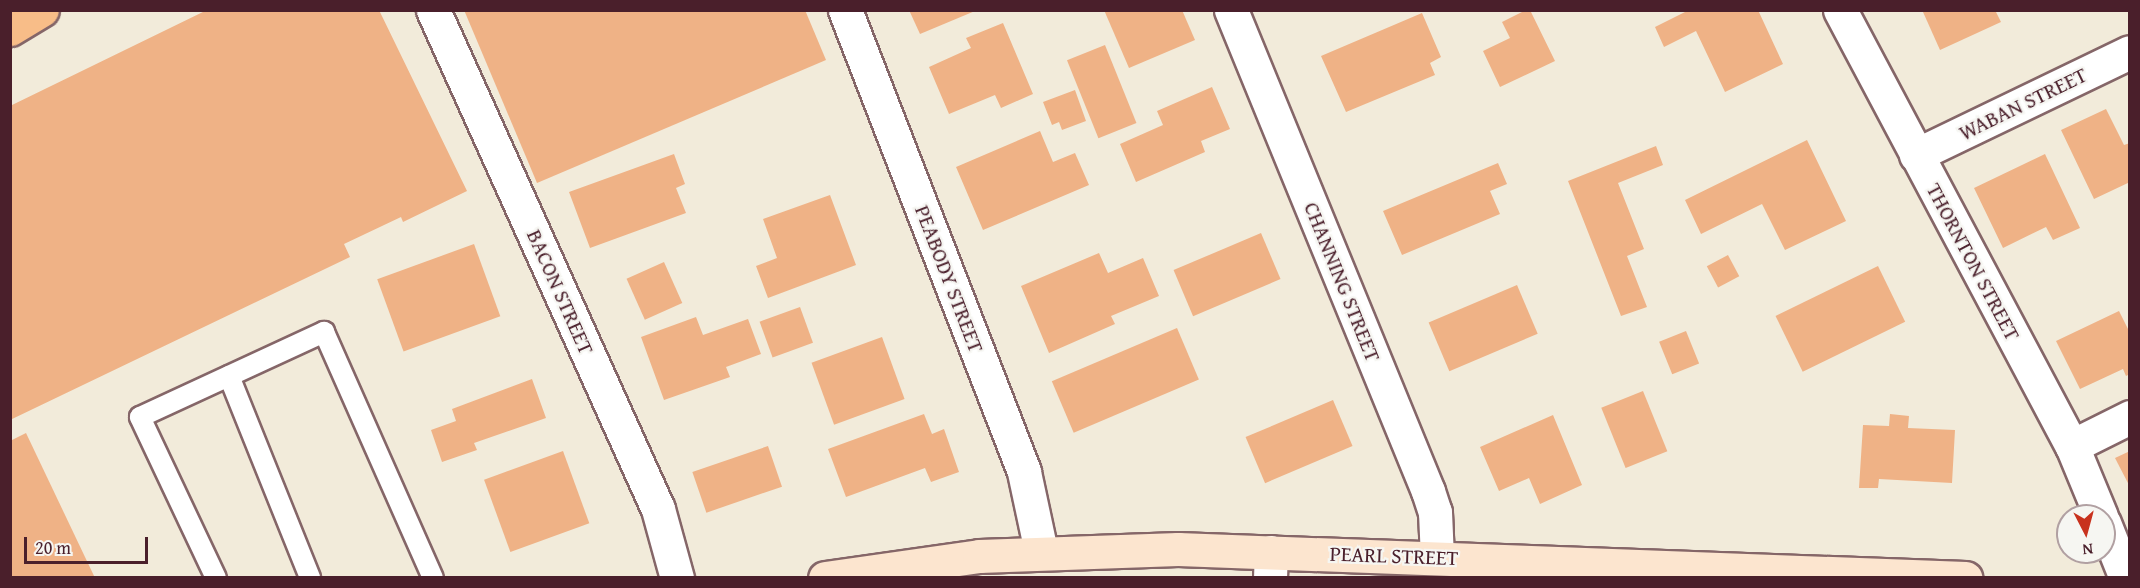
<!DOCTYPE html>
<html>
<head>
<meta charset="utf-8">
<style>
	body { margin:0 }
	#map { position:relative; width:2140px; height:588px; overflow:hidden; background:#f2ebda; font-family:"Gentium Book Plus",serif }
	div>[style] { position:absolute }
	.building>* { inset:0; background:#efb286; transform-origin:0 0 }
	.roads { filter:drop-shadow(2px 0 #856668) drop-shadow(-2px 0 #856668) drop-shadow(0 2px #856668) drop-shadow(0 -2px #856668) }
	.lane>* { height:20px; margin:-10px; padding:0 10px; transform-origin:10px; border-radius:10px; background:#fff }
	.street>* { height:33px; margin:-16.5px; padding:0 16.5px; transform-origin:16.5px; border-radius:16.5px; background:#fff }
	.secondary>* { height:33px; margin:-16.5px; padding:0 16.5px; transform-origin:16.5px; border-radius:16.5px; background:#fce5cf }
	.primary>* { height:33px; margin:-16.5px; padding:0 16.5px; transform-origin:16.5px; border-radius:16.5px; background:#f8bd88 }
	span { translate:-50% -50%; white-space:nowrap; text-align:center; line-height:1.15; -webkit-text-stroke:4.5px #f6f6f2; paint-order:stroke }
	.street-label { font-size:21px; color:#4a1f2b }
	.frame { position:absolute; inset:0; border:12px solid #4a1f2b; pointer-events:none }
	.north { position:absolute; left:2056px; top:504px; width:60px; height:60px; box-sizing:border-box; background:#f6f6f2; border:2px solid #b1a0a2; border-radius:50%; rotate:174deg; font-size:16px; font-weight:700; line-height:24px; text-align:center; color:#4a1f2b }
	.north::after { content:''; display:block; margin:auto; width:21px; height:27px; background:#c8321e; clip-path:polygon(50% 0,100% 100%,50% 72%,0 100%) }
	.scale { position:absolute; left:24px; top:537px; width:124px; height:27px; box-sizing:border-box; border:3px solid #4a1f2b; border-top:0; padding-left:8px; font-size:18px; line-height:21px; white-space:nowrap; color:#4a1f2b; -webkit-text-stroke:4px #f6f6f2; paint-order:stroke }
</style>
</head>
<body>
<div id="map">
	<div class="building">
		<i style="clip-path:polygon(207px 10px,379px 10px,467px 191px,403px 222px,401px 217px,344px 244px,350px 257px,10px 420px,10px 106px)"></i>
		<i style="clip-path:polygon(464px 10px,805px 10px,826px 60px,537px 183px)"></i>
		<i style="clip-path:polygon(909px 10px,975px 10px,975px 11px,920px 34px)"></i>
		<i style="clip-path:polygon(1104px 10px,1182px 10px,1195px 40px,1129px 68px)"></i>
		<i style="clip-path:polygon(1526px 10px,1530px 10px,1555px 61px,1500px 87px,1483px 51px,1510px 38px,1502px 22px)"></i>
		<i style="clip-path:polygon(1689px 10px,1758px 10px,1783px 64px,1725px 92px,1696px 31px,1664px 47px,1655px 27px)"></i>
		<i style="clip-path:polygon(1926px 10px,1995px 10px,2001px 22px,1940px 50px,1923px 12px)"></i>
		<i style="clip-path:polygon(1422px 13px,1441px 57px,1430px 63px,1435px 75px,1346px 112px,1321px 56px)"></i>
		<i style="clip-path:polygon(1003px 23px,1033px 94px,1001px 108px,995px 95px,949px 114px,929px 67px,971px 48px,966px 38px)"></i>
		<i style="left:1105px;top:45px;width:84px;height:41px;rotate:68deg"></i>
		<i style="clip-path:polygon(1212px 87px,1230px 129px,1201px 141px,1205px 152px,1136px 182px,1120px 144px,1163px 125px,1157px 111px)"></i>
		<i style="clip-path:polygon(1075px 90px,1086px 121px,1062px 130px,1059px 122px,1052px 125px,1043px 102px)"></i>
		<i style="clip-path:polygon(2106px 109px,2124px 145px,2130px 143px,2130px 182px,2094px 199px,2061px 130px)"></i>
		<i style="clip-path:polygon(1040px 131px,1053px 162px,1075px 153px,1089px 185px,983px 230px,956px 167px)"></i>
		<i style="clip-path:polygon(1807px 140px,1846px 221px,1785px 250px,1762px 204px,1701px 234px,1685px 200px)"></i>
		<i style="clip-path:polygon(1656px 146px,1663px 165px,1618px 183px,1644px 249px,1627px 256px,1647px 307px,1621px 316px,1568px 181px)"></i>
		<i style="clip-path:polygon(674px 154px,685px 184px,676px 188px,686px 213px,590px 248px,569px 192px)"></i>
		<i style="clip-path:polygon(2045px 154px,2080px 228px,2053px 240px,2046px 227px,2003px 248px,1974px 188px)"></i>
		<i style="clip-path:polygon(1498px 163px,1507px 184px,1490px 191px,1500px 214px,1402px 255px,1383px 211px)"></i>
		<i style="clip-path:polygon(830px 195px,856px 265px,768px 298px,756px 266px,777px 258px,763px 219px)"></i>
		<i style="left:1261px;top:233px;width:50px;height:95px;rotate:67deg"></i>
		<i style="left:474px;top:244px;width:77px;height:103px;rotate:70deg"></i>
		<i style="clip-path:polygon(1099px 253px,1108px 273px,1143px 258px,1159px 296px,1111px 316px,1115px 324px,1049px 353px,1021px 286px)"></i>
		<i style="left:1728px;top:255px;width:24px;height:24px;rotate:62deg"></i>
		<i style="left:664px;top:262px;width:45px;height:41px;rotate:66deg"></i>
		<i style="left:1878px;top:266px;width:62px;height:114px;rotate:64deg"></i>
		<i style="left:1517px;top:285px;width:53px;height:96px;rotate:67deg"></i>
		<i style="left:800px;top:307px;width:38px;height:43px;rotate:70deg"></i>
		<i style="clip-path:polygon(2119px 311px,2130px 333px,2130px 374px,2126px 376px,2123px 369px,2080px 389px,2056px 341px)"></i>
		<i style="clip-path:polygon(696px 317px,703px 335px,748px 319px,761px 354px,726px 367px,730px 377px,664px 400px,641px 337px)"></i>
		<i style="left:1177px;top:328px;width:56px;height:136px;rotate:67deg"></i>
		<i style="left:1686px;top:331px;width:35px;height:29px;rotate:68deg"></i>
		<i style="left:882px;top:337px;width:66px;height:75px;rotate:70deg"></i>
		<i style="clip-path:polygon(532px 379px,546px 418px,474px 443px,477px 450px,442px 462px,431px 430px,456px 421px,452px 409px)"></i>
		<i style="left:1643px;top:391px;width:65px;height:45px;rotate:68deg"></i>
		<i style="left:1333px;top:400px;width:50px;height:95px;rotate:67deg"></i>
		<i style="clip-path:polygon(924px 414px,932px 434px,944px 429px,959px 472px,931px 482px,925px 468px,846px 497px,828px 449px)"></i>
		<i style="clip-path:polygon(1890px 414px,1909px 416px,1908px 428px,1955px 430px,1952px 483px,1879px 479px,1878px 488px,1859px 488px,1863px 425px,1889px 426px)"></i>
		<i style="clip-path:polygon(1553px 415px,1582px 485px,1540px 504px,1529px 478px,1499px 491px,1480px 447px)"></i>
		<i style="clip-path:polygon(26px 433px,95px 578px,10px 578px,10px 441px)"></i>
		<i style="left:768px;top:446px;width:43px;height:80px;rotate:71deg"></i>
		<i style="left:563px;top:451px;width:77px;height:84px;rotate:70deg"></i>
		<i style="clip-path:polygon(2130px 451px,2130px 487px,2115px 458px)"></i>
	</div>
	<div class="roads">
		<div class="lane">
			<i style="left:229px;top:376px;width:218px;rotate:68.1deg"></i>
			<i style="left:216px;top:578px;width:178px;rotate:-115.3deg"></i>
			<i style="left:140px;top:417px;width:203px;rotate:-24.8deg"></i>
			<i style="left:324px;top:332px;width:269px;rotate:66.1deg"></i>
		</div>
		<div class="street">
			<i style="left:433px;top:10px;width:547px;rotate:65.73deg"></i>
			<i style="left:658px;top:509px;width:72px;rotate:74.6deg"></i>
			<i style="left:845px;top:10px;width:495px;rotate:68.8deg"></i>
			<i style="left:1024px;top:472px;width:81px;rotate:77.9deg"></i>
			<i style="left:1231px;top:10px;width:520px;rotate:67.73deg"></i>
			<i style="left:1428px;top:491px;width:22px;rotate:72deg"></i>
			<i style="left:1435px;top:512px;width:46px;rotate:87.5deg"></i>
			<i style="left:1840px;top:10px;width:494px;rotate:62deg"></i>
			<i style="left:2072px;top:446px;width:76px;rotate:67.5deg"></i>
			<i style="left:1916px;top:155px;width:237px;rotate:-25.7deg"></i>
			<i style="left:2072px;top:446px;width:65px;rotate:-26.6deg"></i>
			<i style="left:2104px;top:523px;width:59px;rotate:68.2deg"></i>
			<i style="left:1270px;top:578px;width:26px;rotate:-88deg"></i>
		</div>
		<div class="secondary">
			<i style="left:825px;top:578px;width:156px;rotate:-8.1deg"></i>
			<i style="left:979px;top:556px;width:199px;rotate:-2deg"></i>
			<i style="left:1178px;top:549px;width:788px;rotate:2.11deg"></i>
		</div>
		<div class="primary">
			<i style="left:10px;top:29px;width:37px;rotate:-31deg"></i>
		</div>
	</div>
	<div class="street-label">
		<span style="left:2023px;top:104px;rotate:-26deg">WABAN STREET</span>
		<span style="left:1973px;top:262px;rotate:62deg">THORNTON STREET</span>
		<span style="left:949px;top:279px;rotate:69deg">PEABODY STREET</span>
		<span style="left:1342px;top:282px;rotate:68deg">CHANNING STREET</span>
		<span style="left:560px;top:292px;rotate:66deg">BACON STREET</span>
		<span style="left:1394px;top:556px;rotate:2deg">PEARL STREET</span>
	</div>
	<div class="frame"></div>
	<div class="north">N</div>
	<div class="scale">20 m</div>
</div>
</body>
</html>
